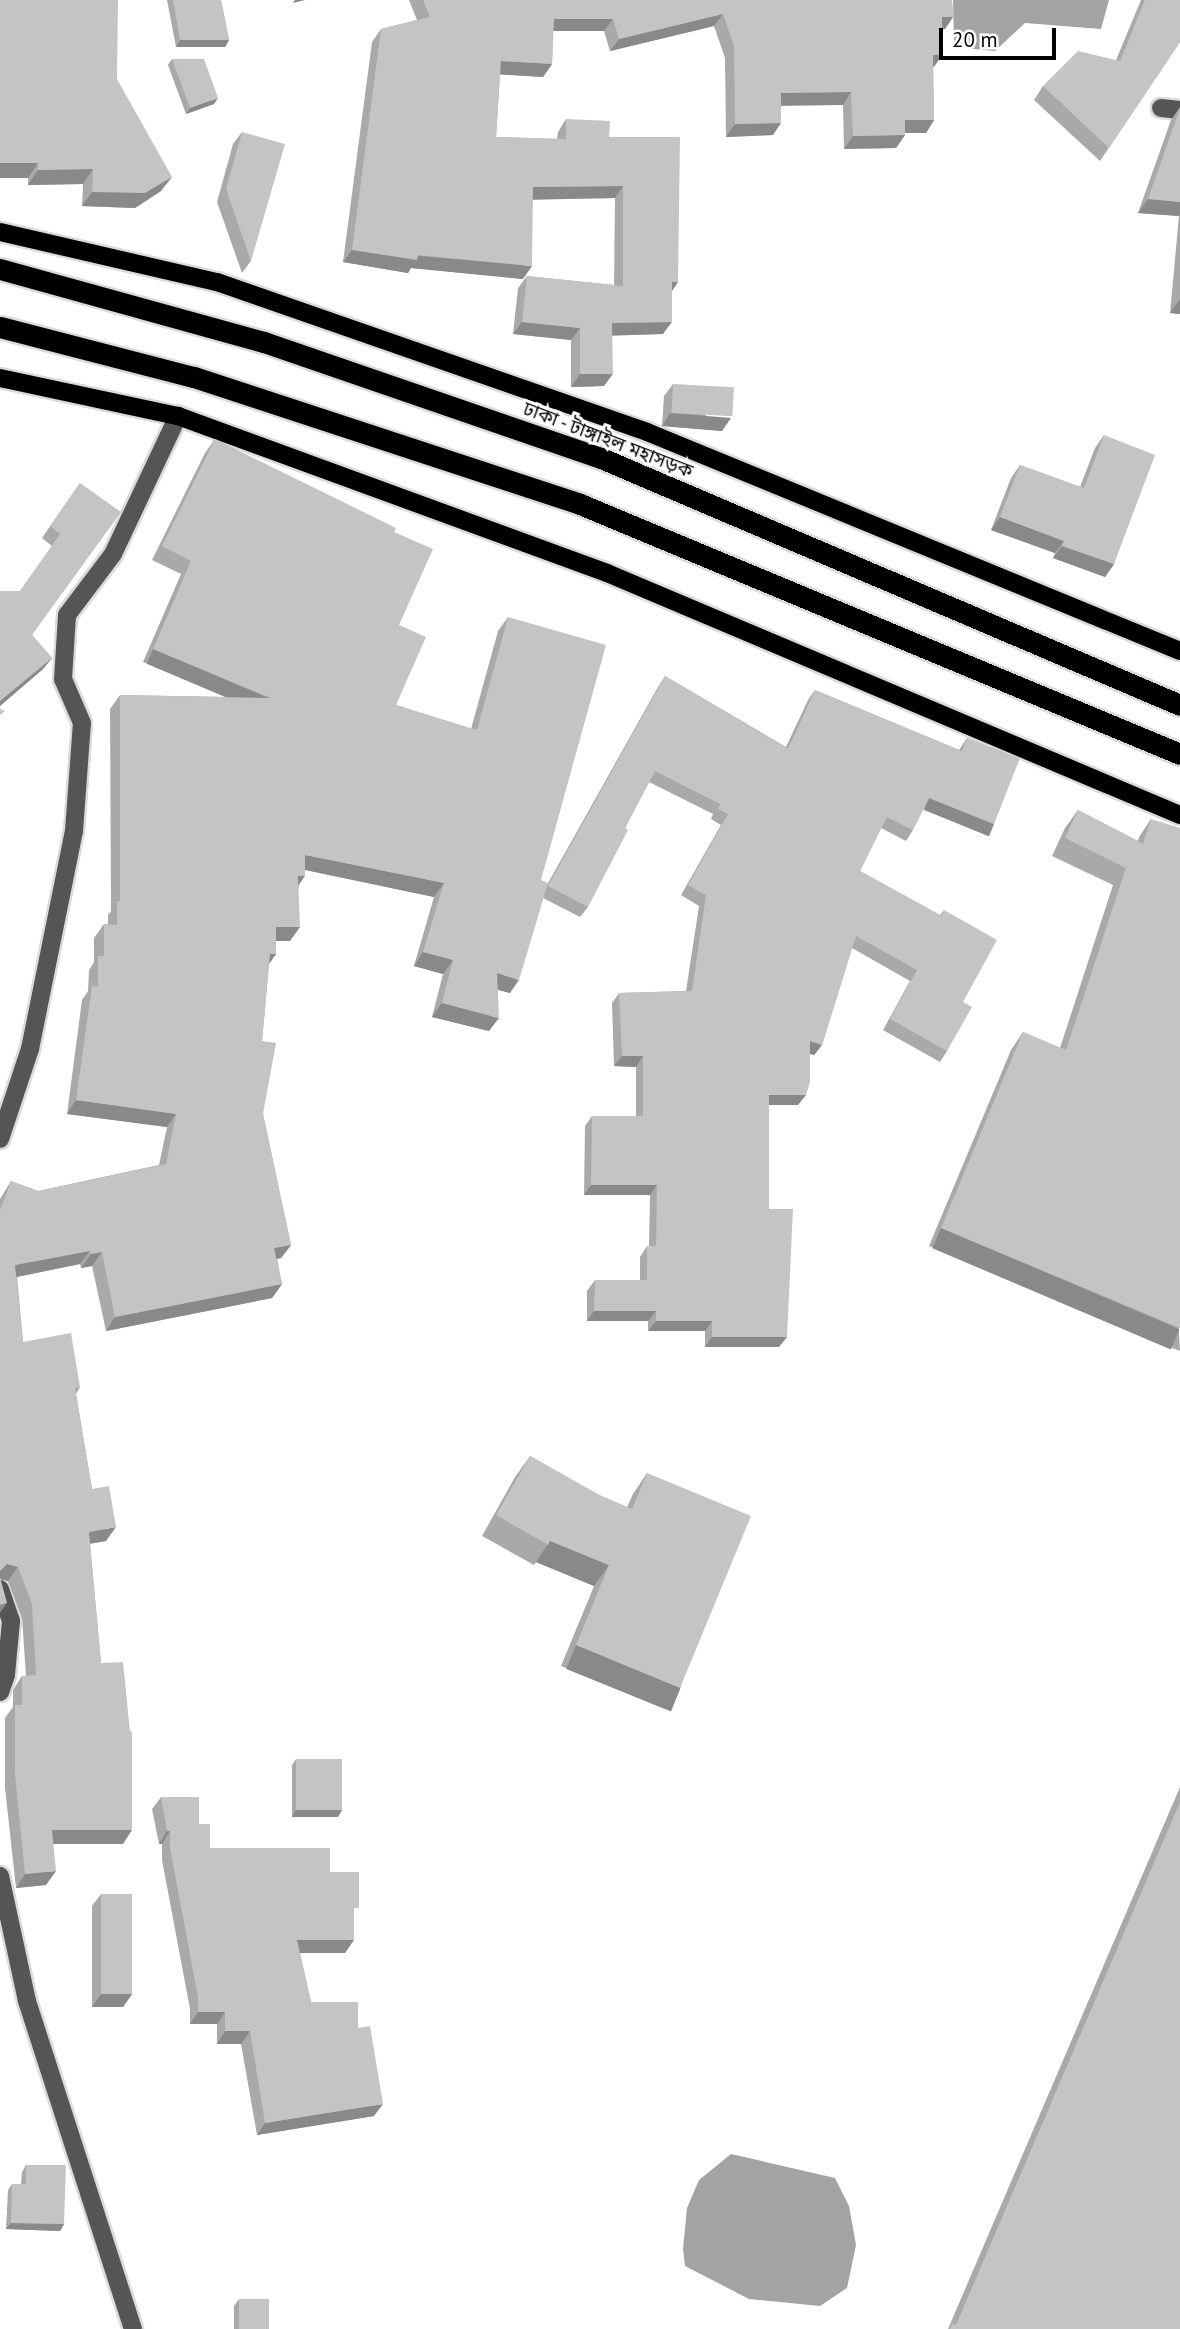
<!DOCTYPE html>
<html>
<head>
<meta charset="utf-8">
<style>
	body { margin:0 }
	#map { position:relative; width:1180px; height:2329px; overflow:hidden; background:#fff; font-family:"PT Sans","Noto Sans Bengali",sans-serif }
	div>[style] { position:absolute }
	.water>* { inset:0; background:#a3a3a3 }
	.roads { filter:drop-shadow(2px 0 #dbdbdb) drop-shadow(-2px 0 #dbdbdb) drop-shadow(0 2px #dbdbdb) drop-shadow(0 -2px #dbdbdb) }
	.minor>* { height:18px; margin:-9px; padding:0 9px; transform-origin:9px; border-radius:9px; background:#555 }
	.major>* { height:18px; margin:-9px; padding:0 9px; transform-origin:9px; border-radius:9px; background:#000 }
	.highway>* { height:21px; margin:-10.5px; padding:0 10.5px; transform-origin:10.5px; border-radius:10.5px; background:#000 }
	.wall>* { inset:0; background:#a9a9a9 }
	.shaded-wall>* { inset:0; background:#898989; transform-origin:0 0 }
	.building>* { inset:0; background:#c4c4c4; transform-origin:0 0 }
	span { translate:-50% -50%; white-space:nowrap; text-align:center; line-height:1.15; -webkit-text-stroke:6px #fff; paint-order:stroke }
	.street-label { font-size:19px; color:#000 }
	.scale { position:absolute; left:939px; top:28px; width:117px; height:32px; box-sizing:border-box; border:4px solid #000; border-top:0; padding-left:9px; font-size:21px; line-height:24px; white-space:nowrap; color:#000; -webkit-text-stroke:5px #fff; paint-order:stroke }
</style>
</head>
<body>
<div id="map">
	<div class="water">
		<i style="clip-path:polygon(953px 0,1109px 0,1101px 29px,1025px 23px,995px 51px,954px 47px)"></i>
		<i style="clip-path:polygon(731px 2154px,835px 2178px,849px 2206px,856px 2245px,847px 2288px,820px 2306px,749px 2299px,685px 2266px,683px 2249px,687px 2208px,699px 2180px)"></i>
	</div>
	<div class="roads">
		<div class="minor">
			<i style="left:1161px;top:108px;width:19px;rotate:6deg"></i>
			<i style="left:0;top:1139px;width:95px;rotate:-71.6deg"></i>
			<i style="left:30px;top:1049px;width:222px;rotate:-78.6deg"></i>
			<i style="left:74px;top:831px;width:108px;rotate:-85.8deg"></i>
			<i style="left:82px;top:723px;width:48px;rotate:-113.4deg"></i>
			<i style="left:63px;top:679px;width:64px;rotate:-86.4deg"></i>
			<i style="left:67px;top:615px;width:76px;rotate:-53deg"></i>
			<i style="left:113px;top:554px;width:153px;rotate:-64.8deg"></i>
			<i style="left:0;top:1589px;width:34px;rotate:71deg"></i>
			<i style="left:11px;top:1621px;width:54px;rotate:95.3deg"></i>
			<i style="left:6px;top:1675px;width:18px;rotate:109deg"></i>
			<i style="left:0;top:1876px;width:128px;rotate:77.8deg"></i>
			<i style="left:27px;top:2001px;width:345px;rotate:72.1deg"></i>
		</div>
		<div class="major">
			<i style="left:0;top:232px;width:223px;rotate:13deg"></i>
			<i style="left:217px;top:282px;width:455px;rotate:19.2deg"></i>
			<i style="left:647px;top:432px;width:576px;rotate:22.34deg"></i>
			<i style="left:0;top:378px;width:182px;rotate:12.1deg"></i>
			<i style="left:178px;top:416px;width:457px;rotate:20.1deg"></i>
			<i style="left:607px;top:573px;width:622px;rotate:22.9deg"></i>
		</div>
		<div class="highway">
			<i style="left:0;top:269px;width:274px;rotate:15.5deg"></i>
			<i style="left:264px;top:342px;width:356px;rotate:19deg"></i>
			<i style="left:601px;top:458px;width:629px;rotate:23.1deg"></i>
			<i style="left:0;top:327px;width:200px;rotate:14.5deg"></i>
			<i style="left:194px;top:377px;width:406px;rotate:18.2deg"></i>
			<i style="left:580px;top:504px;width:650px;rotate:22.62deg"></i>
		</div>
	</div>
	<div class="wall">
		<i style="clip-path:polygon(167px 0,221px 0,229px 40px,225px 47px,176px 47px)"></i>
		<i style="clip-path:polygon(409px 0,952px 0,953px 17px,945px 29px,942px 29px,943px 54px,933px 67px,934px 120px,926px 133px,905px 133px,905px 135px,896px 148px,844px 149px,843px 105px,781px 105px,773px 135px,726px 137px,725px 58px,714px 26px,610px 51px,604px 31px,553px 31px,552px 64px,543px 77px,500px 74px,496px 137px,557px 139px,558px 132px,566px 119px,609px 137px,678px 282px,672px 291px,663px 334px,612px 335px,604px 386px,571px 387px,571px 340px,513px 334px,518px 288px,527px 276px,614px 285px,615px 198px,533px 199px,523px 279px,411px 268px,408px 273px,343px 262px,372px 42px,381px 29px,417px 20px)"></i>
		<i style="clip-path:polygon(1141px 0,1180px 0,1180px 42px,1100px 161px,1034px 100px,1043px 86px,1116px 60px)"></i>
		<i style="clip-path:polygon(172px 59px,214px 104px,186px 114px,168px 65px)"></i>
		<i style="clip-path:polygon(117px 79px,161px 191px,135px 208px,82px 206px,83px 184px,28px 185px,28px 178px,0 178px)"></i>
		<i style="clip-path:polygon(1180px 107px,1180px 314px,1170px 313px,1179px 216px,1138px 213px,1171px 120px)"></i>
		<i style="clip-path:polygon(242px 132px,251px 261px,242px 273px,217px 202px,233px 144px)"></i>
		<i style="clip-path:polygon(673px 384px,722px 431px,662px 426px,664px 396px)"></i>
		<i style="clip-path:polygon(1104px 435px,1114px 564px,1105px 577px,1053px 558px,1055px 553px,991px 530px,1011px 478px,1020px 465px,1080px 487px,1095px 448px)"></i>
		<i style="clip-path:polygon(215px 439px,394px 532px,399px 625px,396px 705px,471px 729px,498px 631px,508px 617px,541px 880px,547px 885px,658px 687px,665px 676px,786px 747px,808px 700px,815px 690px,959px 750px,967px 738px,994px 824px,986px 835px,923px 809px,913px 830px,906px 841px,881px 828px,860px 871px,940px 915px,944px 910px,963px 1002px,947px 1051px,940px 1062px,883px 1030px,910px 981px,852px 948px,822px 1045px,814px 1055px,810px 1054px,798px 1105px,769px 1105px,769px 1209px,779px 1347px,705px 1347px,705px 1331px,648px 1331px,648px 1321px,587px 1321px,587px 1291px,595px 1280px,640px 1280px,640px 1257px,647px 1246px,649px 1246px,650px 1195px,584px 1195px,585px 1126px,592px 1116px,636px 1116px,636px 1067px,614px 1066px,612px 1003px,619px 993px,686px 991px,699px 906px,681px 895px,721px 825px,711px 819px,713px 814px,649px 782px,625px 828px,588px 907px,580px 917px,543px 898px,510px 993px,498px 990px,489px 1031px,432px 1017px,443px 974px,414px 966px,434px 897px,305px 870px,299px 885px,290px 941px,276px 941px,276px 954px,269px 964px,262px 1041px,263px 1114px,291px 1245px,281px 1258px,277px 1259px,282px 1284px,272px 1298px,106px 1331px,92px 1266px,81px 1268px,80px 1264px,17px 1277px,23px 1342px,80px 1387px,76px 1394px,92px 1489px,106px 1541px,90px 1544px,101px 1663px,123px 1844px,53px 1844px,46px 1885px,16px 1888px,5px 1788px,5px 1718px,13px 1707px,13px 1690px,22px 1676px,26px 1676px,22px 1618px,8px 1581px,0 1579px,0 1613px,0 1199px,11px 1181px,38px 1191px,159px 1165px,167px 1127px,67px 1114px,82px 1000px,88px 991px,89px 970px,94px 962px,94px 938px,104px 924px,108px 924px,108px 915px,111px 911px,110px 709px,120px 695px,227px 697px,143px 662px,181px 574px,152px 560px,205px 453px)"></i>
		<i style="clip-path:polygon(80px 483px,32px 635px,52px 658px,43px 669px,0 706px,20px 591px,52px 546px,42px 538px)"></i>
		<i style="clip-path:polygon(1078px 810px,1138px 841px,1139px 837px,1151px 819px,1180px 1351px,929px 1246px,1011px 1050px,1023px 1032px,1060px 1048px,1113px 885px,1052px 856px,1065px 828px)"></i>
		<i style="clip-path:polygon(530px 1456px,599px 1495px,627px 1507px,633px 1494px,647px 1473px,680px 1688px,665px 1709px,561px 1666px,594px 1586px,536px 1562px,534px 1565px,482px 1536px,515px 1477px)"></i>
		<i style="clip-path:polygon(296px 1759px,342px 1810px,338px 1817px,292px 1817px,292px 1765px)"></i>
		<i style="clip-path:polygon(1180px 1787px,1180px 2329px,948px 2329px)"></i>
		<i style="clip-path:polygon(161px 1797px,199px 1824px,210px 1848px,330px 1872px,354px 1916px,345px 1953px,300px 1953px,311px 2002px,358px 2028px,374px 2116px,257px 2135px,241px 2044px,217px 2044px,217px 2024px,190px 2024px,190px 2009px,162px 1860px,162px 1844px,159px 1844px,152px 1809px)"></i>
		<i style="clip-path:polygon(101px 1894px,132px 1994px,123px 2007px,92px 2007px,92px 1906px)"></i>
		<i style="clip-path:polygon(26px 2165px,64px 2224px,60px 2231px,6px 2229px,8px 2190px,12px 2184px,21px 2184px,22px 2172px)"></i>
		<i style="clip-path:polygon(239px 2299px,269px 2329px,234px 2329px,234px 2306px)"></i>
	</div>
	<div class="shaded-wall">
		<i style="clip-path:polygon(295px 0,305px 0,293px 3px)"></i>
		<i style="clip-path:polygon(723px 14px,714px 26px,610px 51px,619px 39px)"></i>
		<i style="clip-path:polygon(942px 17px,953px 17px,945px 29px,933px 30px)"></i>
		<i style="clip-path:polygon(554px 19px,613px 19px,604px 31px,545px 31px)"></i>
		<i style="clip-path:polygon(180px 40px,229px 40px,225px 47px,176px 47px)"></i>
		<i style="clip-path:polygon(943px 54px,934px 67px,924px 67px,933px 55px)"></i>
		<i style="clip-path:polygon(501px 61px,552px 64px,543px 77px,492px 74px)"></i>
		<i style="clip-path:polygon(851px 92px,843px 105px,772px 106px,781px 93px)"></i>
		<i style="clip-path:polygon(218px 98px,214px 104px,186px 114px,190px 108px)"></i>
		<i style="clip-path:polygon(905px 120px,934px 120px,926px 133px,896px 133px)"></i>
		<i style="clip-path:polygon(781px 123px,773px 135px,726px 137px,735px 124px)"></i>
		<i style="clip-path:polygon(905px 135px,896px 148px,844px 149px,853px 136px)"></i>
		<i style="clip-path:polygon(0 163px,38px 163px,28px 178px,0 178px)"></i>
		<i style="clip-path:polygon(93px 169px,83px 184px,28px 185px,38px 170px)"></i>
		<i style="clip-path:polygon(172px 177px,161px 191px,135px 208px,82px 206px,92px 192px)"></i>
		<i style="clip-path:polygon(623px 186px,615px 198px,524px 200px,533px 187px)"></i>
		<i style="clip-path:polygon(1148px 199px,1180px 202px,1180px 214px,1179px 216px,1138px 213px)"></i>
		<i style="clip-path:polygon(352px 250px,532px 266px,523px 279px,411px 268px,408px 273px,343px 262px)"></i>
		<i style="clip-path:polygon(672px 282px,678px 282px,669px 295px)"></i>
		<i style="clip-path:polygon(1180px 299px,1180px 314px,1170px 313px)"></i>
		<i style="clip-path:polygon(522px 322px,580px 328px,571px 340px,513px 334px)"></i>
		<i style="clip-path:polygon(672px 322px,663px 334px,603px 336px,612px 323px)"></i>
		<i style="clip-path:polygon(580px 374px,613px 374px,604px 386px,571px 387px)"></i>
		<i style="clip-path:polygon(670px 413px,731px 418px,722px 431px,662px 426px)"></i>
		<i style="clip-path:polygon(1000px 517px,1064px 541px,1055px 553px,991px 530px)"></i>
		<i style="clip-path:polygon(1062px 546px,1114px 564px,1105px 577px,1053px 558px)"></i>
		<i style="left:153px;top:649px;width:128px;height:16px;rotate:23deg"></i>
		<i style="clip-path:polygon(52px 658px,43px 669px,0 706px,0 701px)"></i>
		<i style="left:929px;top:798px;width:70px;height:13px;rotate:22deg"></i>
		<i style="clip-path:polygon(305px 855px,444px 883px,434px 897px,296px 868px)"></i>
		<i style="clip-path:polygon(298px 876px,305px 876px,295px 890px)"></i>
		<i style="clip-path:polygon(276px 927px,300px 927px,290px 941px,266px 941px)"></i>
		<i style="clip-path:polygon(423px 952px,453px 960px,443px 974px,414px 966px)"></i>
		<i style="clip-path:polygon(270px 954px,276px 954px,266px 968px)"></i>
		<i style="clip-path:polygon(497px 973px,519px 980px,510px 993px,488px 987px)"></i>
		<i style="clip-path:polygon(442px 1003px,499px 1018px,489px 1031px,432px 1017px)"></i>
		<i style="clip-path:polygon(810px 1041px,822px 1045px,814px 1055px,802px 1052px)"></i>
		<i style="clip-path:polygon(622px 1056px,643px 1056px,636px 1067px,614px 1066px)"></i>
		<i style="clip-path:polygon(769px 1095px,806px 1095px,798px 1105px,761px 1105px)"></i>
		<i style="clip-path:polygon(76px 1100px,176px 1114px,167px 1127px,67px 1114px)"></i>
		<i style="clip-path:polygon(591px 1185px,657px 1185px,650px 1195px,584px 1195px)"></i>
		<i style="left:941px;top:1228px;width:259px;height:22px;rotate:23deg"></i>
		<i style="clip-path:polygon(291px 1245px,281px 1258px,265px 1262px,274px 1248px)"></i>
		<i style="clip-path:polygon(90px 1251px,80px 1264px,6px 1279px,15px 1265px)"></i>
		<i style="clip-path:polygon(102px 1252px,92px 1266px,81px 1268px,91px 1254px)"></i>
		<i style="clip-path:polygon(282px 1284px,272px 1298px,106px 1331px,115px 1317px)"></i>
		<i style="clip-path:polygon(594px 1311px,656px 1311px,648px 1321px,587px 1321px)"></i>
		<i style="clip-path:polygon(656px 1321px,712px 1321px,705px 1331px,648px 1331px)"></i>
		<i style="clip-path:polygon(712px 1337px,787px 1337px,779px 1347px,705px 1347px)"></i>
		<i style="clip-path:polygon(116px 1527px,106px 1541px,80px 1545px,89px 1532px)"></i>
		<i style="clip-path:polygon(550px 1541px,609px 1565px,594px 1586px,536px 1562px)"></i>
		<i style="clip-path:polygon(7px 1564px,18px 1567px,8px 1581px,0 1579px,0 1571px)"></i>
		<i style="clip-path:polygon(7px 1603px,0 1613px,0 1605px)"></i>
		<i style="left:576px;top:1645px;width:113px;height:26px;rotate:22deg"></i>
		<i style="clip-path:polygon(296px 1810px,342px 1810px,338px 1817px,292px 1817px)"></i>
		<i style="clip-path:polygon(52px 1830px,132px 1830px,123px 1844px,42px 1844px)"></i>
		<i style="clip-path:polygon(167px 1831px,170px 1831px,162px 1844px,159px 1844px)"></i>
		<i style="clip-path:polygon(56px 1871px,46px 1885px,16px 1888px,25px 1874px)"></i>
		<i style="clip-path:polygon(297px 1940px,354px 1940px,345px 1953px,288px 1953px)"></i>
		<i style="clip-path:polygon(101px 1994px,132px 1994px,123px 2007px,92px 2007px)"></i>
		<i style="clip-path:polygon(198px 2012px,225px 2012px,217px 2024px,190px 2024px)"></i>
		<i style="clip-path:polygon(225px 2031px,250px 2031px,241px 2044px,217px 2044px)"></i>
		<i style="clip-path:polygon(383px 2104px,374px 2116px,257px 2135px,265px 2123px)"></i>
		<i style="clip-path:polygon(11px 2223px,64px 2224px,60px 2231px,6px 2229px)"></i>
	</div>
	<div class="building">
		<i style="clip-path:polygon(0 0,118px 0,117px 79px,172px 177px,145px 193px,92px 192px,93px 169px,38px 170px,38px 163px,0 163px)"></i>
		<i style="clip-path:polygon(173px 0,221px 0,229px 40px,180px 40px)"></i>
		<i style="clip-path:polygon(423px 0,952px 0,953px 17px,942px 17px,943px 54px,933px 55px,934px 120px,905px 120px,905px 135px,853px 136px,851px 92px,781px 93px,781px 123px,735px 124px,734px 46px,723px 14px,619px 39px,613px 19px,554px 19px,552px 64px,501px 61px,496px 137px,566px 139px,566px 119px,610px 121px,609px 137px,680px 137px,678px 282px,672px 282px,672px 322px,612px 323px,613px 374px,580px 374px,580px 328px,522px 322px,527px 276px,623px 286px,623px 186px,533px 187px,532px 266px,418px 255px,417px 260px,352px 250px,381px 29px,430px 17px)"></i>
		<i style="clip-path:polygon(1145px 0,1180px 0,1180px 42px,1109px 148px,1043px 86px,1078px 51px,1120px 61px)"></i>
		<i style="clip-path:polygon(172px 59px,204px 59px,218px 98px,190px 108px)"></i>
		<i style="clip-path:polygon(1180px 108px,1180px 202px,1148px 199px)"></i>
		<i style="clip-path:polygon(242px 132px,285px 144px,251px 261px,226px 189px)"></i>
		<i style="left:673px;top:384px;width:61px;height:29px;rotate:3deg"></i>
		<i style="clip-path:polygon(1104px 435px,1155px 455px,1114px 564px,1062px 546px,1064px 541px,1000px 517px,1020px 465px,1084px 488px)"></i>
		<i style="clip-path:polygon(215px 439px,396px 528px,394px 532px,433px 549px,399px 625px,426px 637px,396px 705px,477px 730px,508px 617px,606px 645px,541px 880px,548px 883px,519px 980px,497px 973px,499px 1018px,442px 1003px,453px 960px,423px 952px,444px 883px,305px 855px,305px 876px,298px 876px,300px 927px,276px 927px,276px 954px,270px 954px,262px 1041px,276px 1043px,263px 1114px,291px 1245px,274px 1248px,282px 1284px,115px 1317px,102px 1252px,91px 1254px,90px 1251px,15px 1265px,23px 1342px,71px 1333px,80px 1387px,75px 1388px,92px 1489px,109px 1486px,116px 1527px,89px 1532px,101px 1663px,123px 1662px,130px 1732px,132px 1731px,132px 1830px,52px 1830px,56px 1871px,25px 1874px,15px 1774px,15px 1705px,22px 1705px,22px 1676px,36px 1675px,32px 1604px,18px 1567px,7px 1564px,0 1571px,0 1210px,11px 1181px,38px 1191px,166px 1164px,176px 1114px,76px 1100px,92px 986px,98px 987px,98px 956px,104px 956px,104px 924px,117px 925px,117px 901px,120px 901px,120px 695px,271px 698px,153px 649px,191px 561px,162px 546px)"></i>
		<i style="clip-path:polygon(80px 483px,121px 512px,32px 635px,52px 658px,0 701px,0 591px,20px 591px,60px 534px,50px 526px)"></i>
		<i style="clip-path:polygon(665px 676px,788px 749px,815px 690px,962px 751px,967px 738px,1020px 758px,994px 824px,929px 798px,913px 830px,887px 817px,860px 871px,941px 916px,944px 910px,997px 940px,963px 1002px,972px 1007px,947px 1051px,890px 1019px,917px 970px,856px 936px,822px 1045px,810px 1041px,810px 1082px,806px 1095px,769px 1095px,769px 1209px,793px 1209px,787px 1337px,712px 1337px,712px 1321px,656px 1321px,656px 1311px,594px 1311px,595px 1280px,647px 1280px,647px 1246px,656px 1246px,657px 1185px,591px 1185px,592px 1116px,643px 1116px,643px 1056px,622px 1056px,619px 993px,692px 991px,706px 895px,688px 885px,728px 814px,718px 809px,720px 804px,655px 771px,625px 828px,628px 830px,588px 907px,548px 886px)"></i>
		<i style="clip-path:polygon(0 709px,5px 711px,0 715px)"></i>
		<i style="clip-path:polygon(1078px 810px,1143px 844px,1151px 819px,1180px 828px,1180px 1328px,941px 1228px,1023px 1032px,1066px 1050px,1126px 868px,1065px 838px)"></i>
		<i style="clip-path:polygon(530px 1456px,599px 1495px,632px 1509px,647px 1473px,751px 1516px,680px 1688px,576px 1645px,609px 1565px,550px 1541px,548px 1545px,496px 1515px)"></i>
		<i style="clip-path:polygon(0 1577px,7px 1603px,0 1605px)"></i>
		<i style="left:296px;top:1759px;width:46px;height:51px"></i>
		<i style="clip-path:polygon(161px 1797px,199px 1797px,199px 1824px,210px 1824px,210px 1848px,330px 1848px,330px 1872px,359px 1872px,359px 1908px,354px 1908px,354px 1940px,297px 1940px,311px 2002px,358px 2002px,358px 2028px,370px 2026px,383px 2104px,265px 2123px,250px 2031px,225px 2031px,225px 2012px,198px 2012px,198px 1997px,170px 1848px,170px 1831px,167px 1831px)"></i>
		<i style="clip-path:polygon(1180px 1802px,1180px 2329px,950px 2329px,952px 2324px,956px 2325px)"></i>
		<i style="left:101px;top:1894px;width:31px;height:100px"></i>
		<i style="clip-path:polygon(26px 2165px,66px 2165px,64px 2224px,11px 2223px,12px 2184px,26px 2184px)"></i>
		<i style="left:239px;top:2299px;width:30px;height:30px"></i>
	</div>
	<div class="street-label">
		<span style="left:608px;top:440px;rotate:21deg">ঢাকা - টাঙ্গাইল মহাসড়ক</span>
	</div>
	<div class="scale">20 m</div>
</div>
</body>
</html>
